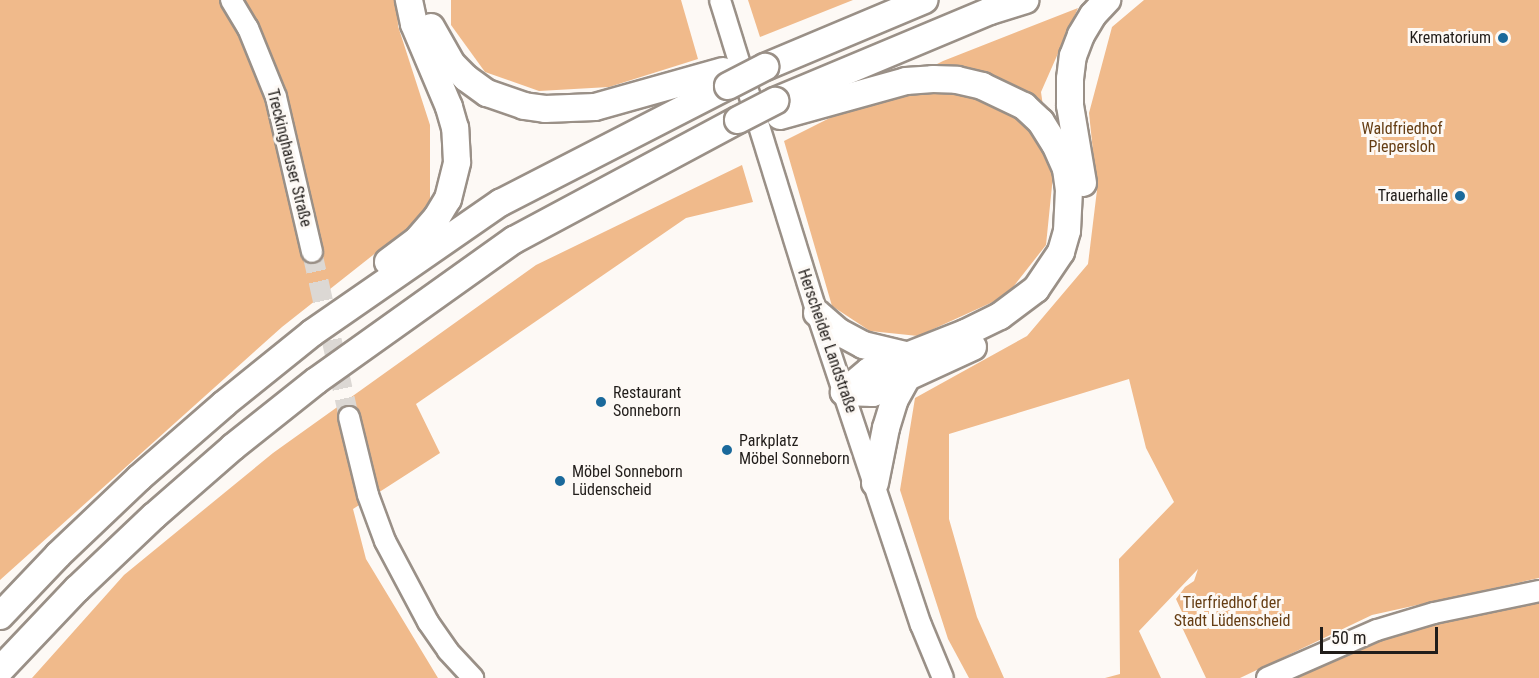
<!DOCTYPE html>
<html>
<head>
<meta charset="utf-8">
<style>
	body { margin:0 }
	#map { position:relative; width:1539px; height:678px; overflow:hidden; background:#fdf9f5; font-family:"Roboto Condensed",sans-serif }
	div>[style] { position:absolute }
	.green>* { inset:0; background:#f0ba8b }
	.secondary-tunnel>* { height:20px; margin-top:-10px; transform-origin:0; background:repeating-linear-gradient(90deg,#dcd8d4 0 20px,transparent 0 30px) }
	.roads { filter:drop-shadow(2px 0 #9a9087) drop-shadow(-2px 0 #9a9087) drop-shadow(0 2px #9a9087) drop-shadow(0 -2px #9a9087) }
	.secondary>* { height:20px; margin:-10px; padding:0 10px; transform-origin:10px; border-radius:10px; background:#fff }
	.motorway>* { height:26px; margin:-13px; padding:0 13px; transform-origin:13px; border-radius:13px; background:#fff }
	.bridges { filter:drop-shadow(2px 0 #9a9087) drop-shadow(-2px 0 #9a9087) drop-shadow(0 2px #9a9087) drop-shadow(0 -2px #9a9087) }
	.motorway-bridge>* { height:26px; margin:-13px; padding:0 13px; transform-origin:13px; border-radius:13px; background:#fff }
	.dots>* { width:16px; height:16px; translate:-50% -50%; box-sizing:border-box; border:3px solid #fdf9f5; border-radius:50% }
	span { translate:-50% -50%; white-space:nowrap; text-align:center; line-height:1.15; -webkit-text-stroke:6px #fdf9f5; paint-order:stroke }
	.poi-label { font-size:16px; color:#211d1a }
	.right { translate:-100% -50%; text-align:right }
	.left { translate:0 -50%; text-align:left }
	.park-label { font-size:16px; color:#653d13 }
	.street-label { font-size:16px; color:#211d1a }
	.scale { position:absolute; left:1320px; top:627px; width:118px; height:27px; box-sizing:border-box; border:3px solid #211d1a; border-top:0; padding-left:8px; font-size:18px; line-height:21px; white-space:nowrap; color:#211d1a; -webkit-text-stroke:4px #fdf9f5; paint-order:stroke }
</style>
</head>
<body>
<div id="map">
	<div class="green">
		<i style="clip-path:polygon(0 0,397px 0,398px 26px,430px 125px,430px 210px,282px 327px,0 580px)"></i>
		<i style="clip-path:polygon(451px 0,681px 0,698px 59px,609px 87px,539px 91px,485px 72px,451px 25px)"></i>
		<i style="clip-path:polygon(748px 0,853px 0,760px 37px)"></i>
		<i style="clip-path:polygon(1144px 0,1539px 0,1539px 578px,1372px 615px,1240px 678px,1206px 678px,1179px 621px,1182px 612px,1176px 599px,1185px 587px,1194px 581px,1198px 569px,1139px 631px,1161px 678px,1105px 678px,1120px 674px,1119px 559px,1174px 502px,1146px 448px,1129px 379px,949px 434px,949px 519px,977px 617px,1004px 678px,969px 678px,948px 639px,900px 490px,915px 398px,1027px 336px,1088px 264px,1097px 190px,1089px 113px,1112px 27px)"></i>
		<i style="clip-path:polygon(1078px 8px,1041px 92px,1053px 176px,1046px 245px,1006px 296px,918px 336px,870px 331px,832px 306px,784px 141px,943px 61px)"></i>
		<i style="clip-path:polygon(742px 165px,753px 202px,686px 218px,416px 404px,440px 453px,353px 509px,366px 559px,438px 678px,32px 678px,124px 575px,273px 453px,536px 265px)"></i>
		<i style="clip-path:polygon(1539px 602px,1539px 678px,1283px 678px,1378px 639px,1493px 610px)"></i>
	</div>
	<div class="secondary-tunnel">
		<i style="left:312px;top:252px;width:169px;rotate:77.4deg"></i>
	</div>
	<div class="roads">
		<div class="secondary">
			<i style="left:231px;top:0;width:33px;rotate:59deg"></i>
			<i style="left:248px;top:28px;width:74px;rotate:67.9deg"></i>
			<i style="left:276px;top:97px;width:159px;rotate:76.9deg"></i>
			<i style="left:720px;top:0;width:328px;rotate:72.8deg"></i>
			<i style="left:817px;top:313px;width:329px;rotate:71.6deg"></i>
			<i style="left:921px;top:625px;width:57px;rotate:67.5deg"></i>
			<i style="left:349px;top:417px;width:80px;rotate:76.3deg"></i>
			<i style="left:368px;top:495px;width:49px;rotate:69.7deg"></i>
			<i style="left:385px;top:541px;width:92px;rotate:62deg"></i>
			<i style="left:428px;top:622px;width:35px;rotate:55deg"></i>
			<i style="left:448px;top:651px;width:37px;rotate:47deg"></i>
			<i style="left:1267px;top:678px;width:120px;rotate:-23.6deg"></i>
			<i style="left:1377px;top:630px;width:59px;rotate:-16.6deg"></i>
			<i style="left:1434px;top:613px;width:107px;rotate:-11.8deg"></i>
		</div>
		<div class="motorway">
			<i style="left:431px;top:27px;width:43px;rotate:60.4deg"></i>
			<i style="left:452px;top:64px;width:20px;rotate:45deg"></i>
			<i style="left:466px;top:78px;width:26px;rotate:36deg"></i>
			<i style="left:487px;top:93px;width:39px;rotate:19deg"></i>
			<i style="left:524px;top:106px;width:21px;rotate:8deg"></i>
			<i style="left:545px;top:109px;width:50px;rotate:-2.3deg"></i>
			<i style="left:595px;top:107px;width:133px;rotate:-15.7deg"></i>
			<i style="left:765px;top:67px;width:173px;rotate:-22.8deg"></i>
			<i style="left:775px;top:101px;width:233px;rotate:-22.7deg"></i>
			<i style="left:990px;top:11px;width:37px;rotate:-17deg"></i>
			<i style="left:780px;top:116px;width:131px;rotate:-15.5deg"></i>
			<i style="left:906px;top:81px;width:27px;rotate:-4deg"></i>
			<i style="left:933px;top:79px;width:24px;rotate:2deg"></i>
			<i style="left:957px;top:80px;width:26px;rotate:13deg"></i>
			<i style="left:982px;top:86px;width:47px;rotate:25.5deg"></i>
			<i style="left:1024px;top:106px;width:23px;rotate:43deg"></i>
			<i style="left:1041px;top:122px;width:26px;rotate:58deg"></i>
			<i style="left:1055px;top:144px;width:27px;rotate:66deg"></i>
			<i style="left:1066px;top:169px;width:21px;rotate:82deg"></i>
			<i style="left:1069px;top:190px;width:41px;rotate:92.8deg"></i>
			<i style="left:1067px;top:231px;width:22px;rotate:106deg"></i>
			<i style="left:1061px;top:252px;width:45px;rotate:124deg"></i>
			<i style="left:1036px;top:289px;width:45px;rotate:143.1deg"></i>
			<i style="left:1000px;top:316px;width:39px;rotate:154deg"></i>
			<i style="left:965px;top:333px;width:103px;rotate:158.4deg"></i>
			<i style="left:869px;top:371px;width:33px;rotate:140deg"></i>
			<i style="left:1083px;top:183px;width:79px;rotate:-99.5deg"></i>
			<i style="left:1070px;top:105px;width:26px;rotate:-90deg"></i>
			<i style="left:1070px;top:79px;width:23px;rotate:-83deg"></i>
			<i style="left:1073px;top:56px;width:22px;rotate:-69deg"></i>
			<i style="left:1081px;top:35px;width:23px;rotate:-59deg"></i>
			<i style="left:1093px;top:15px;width:21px;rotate:-47deg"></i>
			<i style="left:388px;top:262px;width:38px;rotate:-37deg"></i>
			<i style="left:418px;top:239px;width:29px;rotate:-49deg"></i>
			<i style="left:437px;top:217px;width:21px;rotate:-59deg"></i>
			<i style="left:448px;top:199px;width:38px;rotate:-76deg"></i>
			<i style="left:457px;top:162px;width:34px;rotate:-93deg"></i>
			<i style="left:455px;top:128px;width:22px;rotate:-106deg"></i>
			<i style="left:449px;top:107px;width:90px;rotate:-112.9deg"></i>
			<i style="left:414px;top:24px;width:25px;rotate:-102deg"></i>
			<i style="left:817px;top:313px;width:29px;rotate:41deg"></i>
			<i style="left:839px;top:332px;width:27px;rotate:28deg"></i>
			<i style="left:863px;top:345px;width:43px;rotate:13.4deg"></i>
			<i style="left:844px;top:392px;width:29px;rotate:2deg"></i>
			<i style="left:873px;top:393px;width:110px;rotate:-24.7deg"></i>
			<i style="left:875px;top:483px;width:56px;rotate:-78.7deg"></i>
			<i style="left:886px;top:428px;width:28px;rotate:-73deg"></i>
			<i style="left:894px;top:401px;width:26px;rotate:-61deg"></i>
			<i style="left:0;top:616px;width:84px;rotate:-46.4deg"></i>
			<i style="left:58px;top:555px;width:112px;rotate:-43.5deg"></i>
			<i style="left:139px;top:478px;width:113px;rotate:-41deg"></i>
			<i style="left:224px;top:404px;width:113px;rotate:-38.9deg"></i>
			<i style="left:312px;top:333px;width:229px;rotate:-34.7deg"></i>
			<i style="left:500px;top:203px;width:256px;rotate:-27.2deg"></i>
			<i style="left:0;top:670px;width:112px;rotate:-46.5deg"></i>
			<i style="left:77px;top:589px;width:106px;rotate:-43.5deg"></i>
			<i style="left:154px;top:516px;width:105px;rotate:-41.1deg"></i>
			<i style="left:233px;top:447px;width:106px;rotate:-38.5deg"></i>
			<i style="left:316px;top:381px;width:243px;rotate:-35.5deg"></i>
			<i style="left:514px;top:240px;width:254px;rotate:-28.2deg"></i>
		</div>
	</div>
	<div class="bridges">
		<div class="motorway-bridge">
			<i style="left:728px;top:86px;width:42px;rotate:-27.2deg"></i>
			<i style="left:738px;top:120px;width:42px;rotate:-27.2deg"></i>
		</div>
	</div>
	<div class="dots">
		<i style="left:1503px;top:38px;background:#1a699b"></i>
		<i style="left:1460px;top:196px;background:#1a699b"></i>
		<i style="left:601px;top:402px;background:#1a699b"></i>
		<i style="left:727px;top:450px;background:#1a699b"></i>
		<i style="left:560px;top:481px;background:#1a699b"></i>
	</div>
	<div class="poi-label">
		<span class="right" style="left:1491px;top:38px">Krematorium</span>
		<span class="right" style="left:1448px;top:196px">Trauerhalle</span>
		<span class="left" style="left:613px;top:402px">Restaurant<br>Sonneborn</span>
		<span class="left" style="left:739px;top:450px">Parkplatz<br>Möbel Sonneborn</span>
		<span class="left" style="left:572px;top:481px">Möbel Sonneborn<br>Lüdenscheid</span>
	</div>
	<div class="park-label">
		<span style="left:1402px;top:138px">Waldfriedhof<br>Piepersloh</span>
		<span style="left:1232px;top:612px">Tierfriedhof der<br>Stadt Lüdenscheid</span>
	</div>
	<div class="street-label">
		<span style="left:289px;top:158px;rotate:76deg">Treckinghauser Straße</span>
		<span style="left:827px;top:341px;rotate:71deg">Herscheider Landstraße</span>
	</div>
	<div class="scale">50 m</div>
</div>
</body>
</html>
